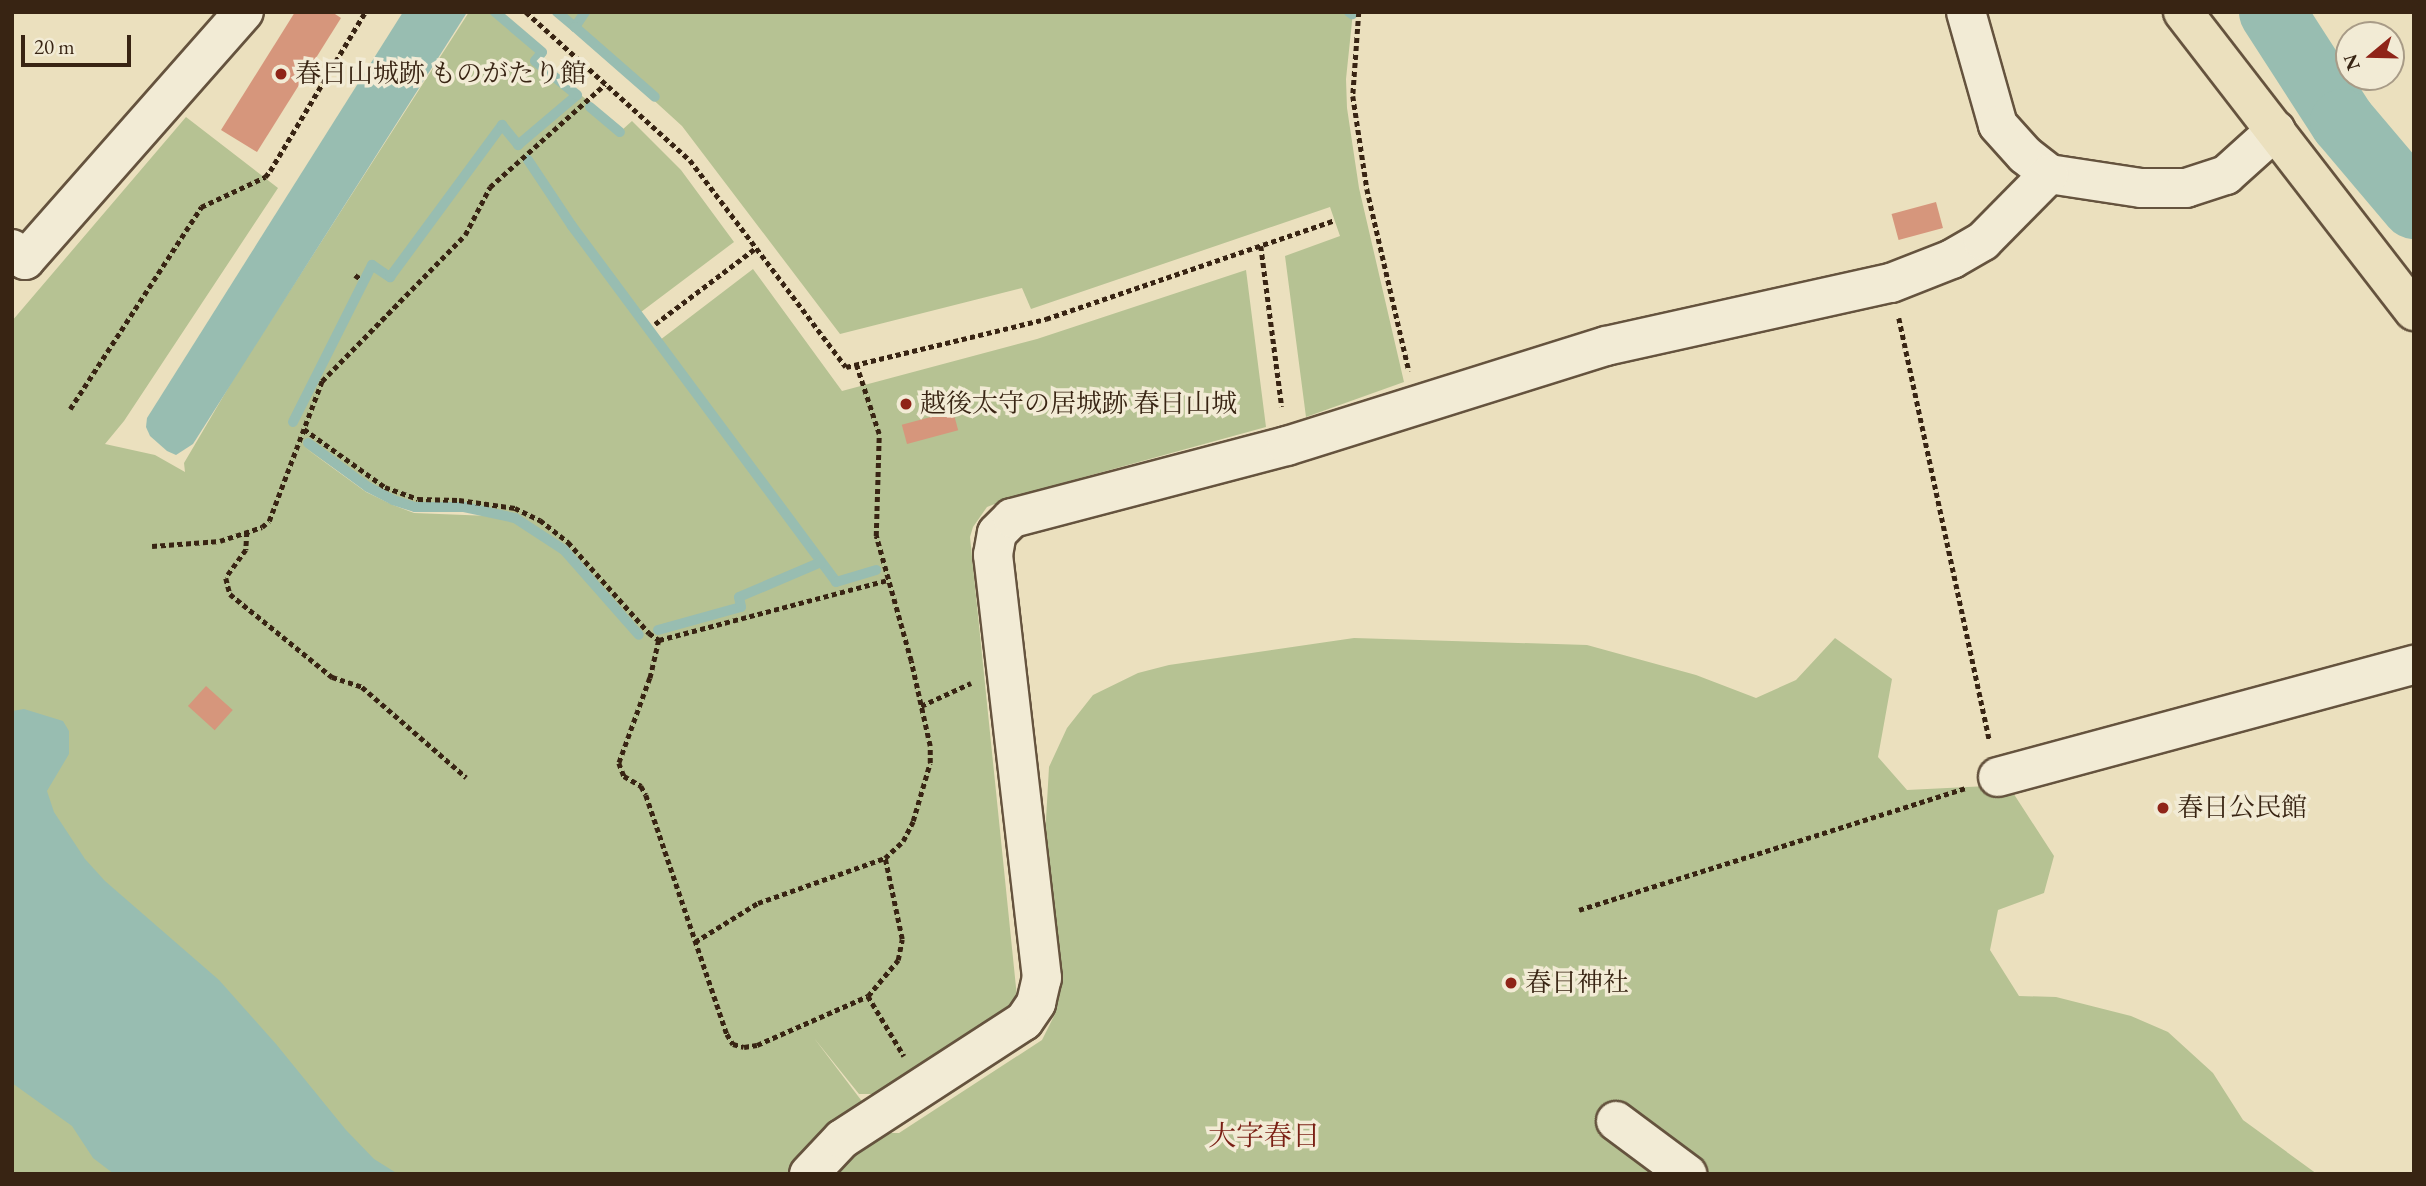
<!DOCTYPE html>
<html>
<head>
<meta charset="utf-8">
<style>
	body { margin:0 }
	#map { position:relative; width:2426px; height:1186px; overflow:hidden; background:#ebe0be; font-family:"EB Garamond","Noto Serif JP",serif }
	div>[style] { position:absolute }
	.green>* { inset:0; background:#b6c293 }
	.water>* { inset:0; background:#98bdb1 }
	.stream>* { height:10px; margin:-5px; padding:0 5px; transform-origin:5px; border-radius:5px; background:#98bdb1 }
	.river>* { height:66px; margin:-33px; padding:0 33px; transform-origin:33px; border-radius:33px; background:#98bdb1 }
	.building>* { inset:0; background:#d6967c; transform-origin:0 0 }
	.path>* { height:4.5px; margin-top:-2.25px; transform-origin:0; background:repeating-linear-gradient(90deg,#382413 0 5px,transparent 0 8.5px) }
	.roads { filter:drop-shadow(2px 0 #65533e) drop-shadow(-2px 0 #65533e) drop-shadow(0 2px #65533e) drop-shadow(0 -2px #65533e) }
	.minor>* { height:38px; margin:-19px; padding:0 19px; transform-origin:19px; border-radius:19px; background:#f2ebd5 }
	.major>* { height:38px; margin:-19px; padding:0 19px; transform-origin:19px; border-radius:19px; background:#ebe0be }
	.dots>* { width:19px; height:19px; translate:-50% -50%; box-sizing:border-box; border:4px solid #f2ebd5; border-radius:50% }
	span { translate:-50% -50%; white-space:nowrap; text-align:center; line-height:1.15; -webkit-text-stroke:7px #f2ebd5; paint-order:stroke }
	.poi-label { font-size:26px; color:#382413 }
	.left { translate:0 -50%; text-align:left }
	.neighbourhood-label { font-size:28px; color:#7a1f14 }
	.frame { position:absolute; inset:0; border:14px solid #382413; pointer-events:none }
	.north { position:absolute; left:2335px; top:21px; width:70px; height:70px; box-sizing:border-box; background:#f2ebd5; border:2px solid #a89b87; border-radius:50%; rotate:251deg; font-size:19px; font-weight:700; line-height:28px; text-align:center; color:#382413 }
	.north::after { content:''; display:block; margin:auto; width:24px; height:32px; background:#8f2418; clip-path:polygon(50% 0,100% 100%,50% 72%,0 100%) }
	.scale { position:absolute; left:21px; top:35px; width:110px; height:32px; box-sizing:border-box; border:4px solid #382413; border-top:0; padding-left:9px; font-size:21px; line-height:24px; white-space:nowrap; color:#382413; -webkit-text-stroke:5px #f2ebd5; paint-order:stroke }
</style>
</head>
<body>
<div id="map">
	<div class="green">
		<i style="clip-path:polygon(evenodd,469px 12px,490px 12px,544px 57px,541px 61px,622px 130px,632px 121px,681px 170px,734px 242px,641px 312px,660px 340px,753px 269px,842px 391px,1037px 339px,1246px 270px,1266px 427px,1015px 496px,987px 507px,973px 527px,970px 537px,1017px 997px,1009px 1012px,989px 1029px,874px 1094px,859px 1094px,814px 1038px,886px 1133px,899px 1133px,1042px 1040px,1055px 1014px,1057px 986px,1045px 837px,1049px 767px,1067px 728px,1093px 695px,1138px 673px,1169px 665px,1354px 638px,1587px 645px,1696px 675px,1756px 698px,1796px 680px,1835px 638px,1892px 679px,1878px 757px,1907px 790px,2008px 785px,2054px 856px,2044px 893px,1998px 910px,1990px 950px,2019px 996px,2056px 997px,2131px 1016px,2168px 1032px,2213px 1073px,2243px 1120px,2317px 1174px,12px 1174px,12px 321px,186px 117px,278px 188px,124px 421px,105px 444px,155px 455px,185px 472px,184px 463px,237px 373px,469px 12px,304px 447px,367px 491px,393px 504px,415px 511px,465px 511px,490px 516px,414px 513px,393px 505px,366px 492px,304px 447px)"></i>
		<i style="clip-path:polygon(557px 12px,1353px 12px,1346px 79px,1347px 108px,1359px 188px,1404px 382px,1306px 417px,1285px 256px,1340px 236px,1330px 207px,1031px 309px,1022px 288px,840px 334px,682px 126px)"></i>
	</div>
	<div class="water">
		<i style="clip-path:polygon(403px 12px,466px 14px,193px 444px,176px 455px,167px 451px,150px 436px,146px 427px,147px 418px)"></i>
		<i style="clip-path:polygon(24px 709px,63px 721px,69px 731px,69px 754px,47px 791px,54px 812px,85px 859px,105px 881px,219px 980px,276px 1044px,346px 1130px,374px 1159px,398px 1174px,114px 1174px,93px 1158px,72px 1126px,12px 1083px,12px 711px)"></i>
	</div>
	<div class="stream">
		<i style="left:557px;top:12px;width:23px;rotate:40deg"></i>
		<i style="left:575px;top:27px;width:18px;rotate:-56deg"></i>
		<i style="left:1349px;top:12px;width:4px;rotate:34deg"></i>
		<i style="left:575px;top:27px;width:106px;rotate:41.2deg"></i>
		<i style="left:590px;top:107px;width:39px;rotate:40deg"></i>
		<i style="left:528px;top:160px;width:79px;rotate:56.3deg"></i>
		<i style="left:572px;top:226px;width:443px;rotate:53.4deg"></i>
		<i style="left:836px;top:582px;width:42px;rotate:-16.7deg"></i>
		<i style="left:293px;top:422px;width:176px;rotate:-63.3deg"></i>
		<i style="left:372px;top:265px;width:22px;rotate:34deg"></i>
		<i style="left:390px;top:277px;width:189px;rotate:-53.6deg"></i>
		<i style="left:502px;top:125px;width:26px;rotate:51deg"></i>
		<i style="left:518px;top:145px;width:77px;rotate:-40.3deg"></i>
		<i style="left:577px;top:95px;width:54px;rotate:-141deg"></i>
		<i style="left:535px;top:61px;width:11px;rotate:-52deg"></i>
		<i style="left:542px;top:52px;width:62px;rotate:-139.6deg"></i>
		<i style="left:308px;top:443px;width:74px;rotate:36.3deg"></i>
		<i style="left:368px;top:487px;width:28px;rotate:27deg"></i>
		<i style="left:393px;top:500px;width:23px;rotate:18deg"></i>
		<i style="left:415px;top:507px;width:49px"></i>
		<i style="left:464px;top:507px;width:52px;rotate:12.2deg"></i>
		<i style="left:515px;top:518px;width:59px;rotate:33.1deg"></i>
		<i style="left:564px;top:550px;width:113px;rotate:48.6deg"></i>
		<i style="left:658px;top:630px;width:86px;rotate:-15.5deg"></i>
		<i style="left:741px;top:607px;width:10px;rotate:-101deg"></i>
		<i style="left:739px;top:597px;width:89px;rotate:-23.1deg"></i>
	</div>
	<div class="river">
		<i style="left:2272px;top:12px;width:131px;rotate:57.2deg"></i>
		<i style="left:2343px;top:122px;width:110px;rotate:49.8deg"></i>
	</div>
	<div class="building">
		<i style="clip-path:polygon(295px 12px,332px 12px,341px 18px,257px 152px,221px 130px)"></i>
		<i style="left:1936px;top:202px;width:27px;height:46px;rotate:75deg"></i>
		<i style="left:953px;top:411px;width:20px;height:53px;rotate:75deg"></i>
		<i style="left:206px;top:686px;width:36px;height:27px;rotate:42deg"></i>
	</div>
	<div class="path">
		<i style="left:526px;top:12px;width:221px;rotate:42.1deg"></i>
		<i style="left:690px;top:160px;width:259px;rotate:53deg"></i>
		<i style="left:846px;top:367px;width:206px;rotate:-13.5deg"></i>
		<i style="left:1046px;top:319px;width:303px;rotate:-18.9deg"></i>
		<i style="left:1359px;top:12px;width:84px;rotate:94.1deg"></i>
		<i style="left:1353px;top:96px;width:94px;rotate:81.4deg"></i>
		<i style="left:1367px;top:189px;width:187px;rotate:77deg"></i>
		<i style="left:499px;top:65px;width:12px;rotate:35deg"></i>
		<i style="left:1261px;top:246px;width:162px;rotate:82.6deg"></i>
		<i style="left:355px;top:275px;width:7px;rotate:34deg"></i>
		<i style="left:1899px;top:318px;width:433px;rotate:77.9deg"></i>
		<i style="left:655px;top:324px;width:126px;rotate:-37deg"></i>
		<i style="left:70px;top:409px;width:241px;rotate:-57deg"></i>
		<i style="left:201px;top:207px;width:71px;rotate:-25.1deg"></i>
		<i style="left:265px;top:177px;width:8px;rotate:-50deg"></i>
		<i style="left:270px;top:171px;width:185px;rotate:-59.1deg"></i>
		<i style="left:304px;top:429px;width:100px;rotate:35.6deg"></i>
		<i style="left:385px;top:487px;width:35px;rotate:20deg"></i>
		<i style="left:418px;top:499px;width:41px;rotate:1.4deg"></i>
		<i style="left:459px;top:500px;width:57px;rotate:8.1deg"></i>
		<i style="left:515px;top:508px;width:28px;rotate:26deg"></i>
		<i style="left:540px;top:520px;width:36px;rotate:38deg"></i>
		<i style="left:568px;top:542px;width:122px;rotate:48.3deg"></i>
		<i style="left:649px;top:633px;width:12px;rotate:35deg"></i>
		<i style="left:659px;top:640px;width:236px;rotate:-14.7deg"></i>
		<i style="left:247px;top:532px;width:18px;rotate:93deg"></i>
		<i style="left:246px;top:550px;width:34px;rotate:126deg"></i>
		<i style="left:226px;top:578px;width:16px;rotate:76deg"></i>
		<i style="left:230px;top:594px;width:132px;rotate:39.1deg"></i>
		<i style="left:332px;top:677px;width:32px;rotate:18deg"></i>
		<i style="left:362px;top:687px;width:138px;rotate:40.9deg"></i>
		<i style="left:152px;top:546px;width:68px;rotate:-4.2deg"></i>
		<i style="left:220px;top:541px;width:44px;rotate:-18.4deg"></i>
		<i style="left:262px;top:527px;width:9px;rotate:-41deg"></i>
		<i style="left:269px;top:521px;width:150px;rotate:-69.3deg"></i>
		<i style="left:322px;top:381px;width:204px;rotate:-45.6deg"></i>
		<i style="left:465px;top:235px;width:54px;rotate:-62.5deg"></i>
		<i style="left:490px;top:187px;width:154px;rotate:-41.8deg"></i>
		<i style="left:659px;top:640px;width:39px;rotate:103deg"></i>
		<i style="left:650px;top:678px;width:90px;rotate:110deg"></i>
		<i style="left:619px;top:763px;width:14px;rotate:69deg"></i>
		<i style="left:624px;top:776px;width:20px;rotate:30deg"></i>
		<i style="left:641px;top:786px;width:10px;rotate:61deg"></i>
		<i style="left:646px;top:795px;width:252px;rotate:71.3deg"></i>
		<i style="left:727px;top:1034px;width:12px;rotate:59deg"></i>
		<i style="left:733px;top:1044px;width:11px;rotate:15deg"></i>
		<i style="left:744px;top:1047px;width:13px;rotate:-9deg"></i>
		<i style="left:757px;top:1045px;width:121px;rotate:-23.8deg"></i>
		<i style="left:868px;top:996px;width:47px;rotate:-50.2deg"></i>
		<i style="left:898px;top:960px;width:21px;rotate:-79deg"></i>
		<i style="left:902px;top:939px;width:83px;rotate:-101.9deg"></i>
		<i style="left:885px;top:858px;width:25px;rotate:-43deg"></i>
		<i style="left:903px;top:841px;width:22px;rotate:-63deg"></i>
		<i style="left:913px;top:821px;width:60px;rotate:-73.7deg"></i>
		<i style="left:930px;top:763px;width:17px;rotate:-90deg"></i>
		<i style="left:930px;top:746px;width:87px;rotate:-102.6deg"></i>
		<i style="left:911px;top:661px;width:130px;rotate:-105.6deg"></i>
		<i style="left:876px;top:536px;width:102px;rotate:-88.3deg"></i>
		<i style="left:879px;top:434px;width:74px;rotate:-108.2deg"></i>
		<i style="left:921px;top:706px;width:55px;rotate:-24.7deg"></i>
		<i style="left:1579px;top:910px;width:405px;rotate:-17.5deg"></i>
		<i style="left:695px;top:942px;width:74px;rotate:-31.8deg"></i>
		<i style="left:758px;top:903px;width:135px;rotate:-19.5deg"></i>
		<i style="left:868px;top:996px;width:70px;rotate:59deg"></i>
	</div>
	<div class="roads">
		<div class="minor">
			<i style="left:1966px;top:12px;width:117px;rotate:74.2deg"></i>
			<i style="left:1998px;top:125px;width:40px;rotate:48deg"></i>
			<i style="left:2025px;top:155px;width:31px;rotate:38deg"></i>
			<i style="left:2049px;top:174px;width:93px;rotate:8.7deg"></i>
			<i style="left:2141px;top:188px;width:45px"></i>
			<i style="left:2186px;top:188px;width:42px;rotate:-18deg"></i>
			<i style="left:2226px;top:175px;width:67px;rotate:-42deg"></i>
			<i style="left:12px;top:249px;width:17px;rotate:40deg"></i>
			<i style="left:25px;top:260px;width:331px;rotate:-48.6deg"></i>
			<i style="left:1998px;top:777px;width:431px;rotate:-15.1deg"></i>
			<i style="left:1616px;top:1121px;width:89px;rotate:36.7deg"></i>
			<i style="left:809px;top:1174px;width:48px;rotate:-46.7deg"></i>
			<i style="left:842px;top:1139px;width:217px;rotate:-33deg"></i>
			<i style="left:1024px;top:1021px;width:22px;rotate:-56deg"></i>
			<i style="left:1036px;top:1003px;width:26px;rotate:-77deg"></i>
			<i style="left:1042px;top:978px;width:426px;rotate:-96.6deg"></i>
			<i style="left:993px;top:555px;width:22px;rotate:-80deg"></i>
			<i style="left:997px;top:533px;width:21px;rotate:-45deg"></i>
			<i style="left:1012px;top:518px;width:284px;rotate:-14.7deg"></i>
			<i style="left:1287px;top:446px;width:334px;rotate:-17.4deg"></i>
			<i style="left:1606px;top:346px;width:292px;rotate:-12.5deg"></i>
			<i style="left:1891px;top:283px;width:66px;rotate:-21.5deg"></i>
			<i style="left:1952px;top:259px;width:36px;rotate:-30deg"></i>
			<i style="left:1983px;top:241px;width:94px;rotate:-45.4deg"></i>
		</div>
		<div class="major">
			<i style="left:2183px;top:12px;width:378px;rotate:52.3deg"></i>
		</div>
	</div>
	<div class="dots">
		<i style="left:281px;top:74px;background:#8f2418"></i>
		<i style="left:906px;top:404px;background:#8f2418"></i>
		<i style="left:2163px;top:808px;background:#8f2418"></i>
		<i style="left:1511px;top:983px;background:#8f2418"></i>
	</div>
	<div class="poi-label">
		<span class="left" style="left:295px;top:74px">春日山城跡 ものがたり館</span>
		<span class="left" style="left:920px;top:404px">越後太守の居城跡 春日山城</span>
		<span class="left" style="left:2177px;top:808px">春日公民館</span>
		<span class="left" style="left:1525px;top:983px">春日神社</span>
	</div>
	<div class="neighbourhood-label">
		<span style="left:1264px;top:1135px">大字春日</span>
	</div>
	<div class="frame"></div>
	<div class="north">N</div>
	<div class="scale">20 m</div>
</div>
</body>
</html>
